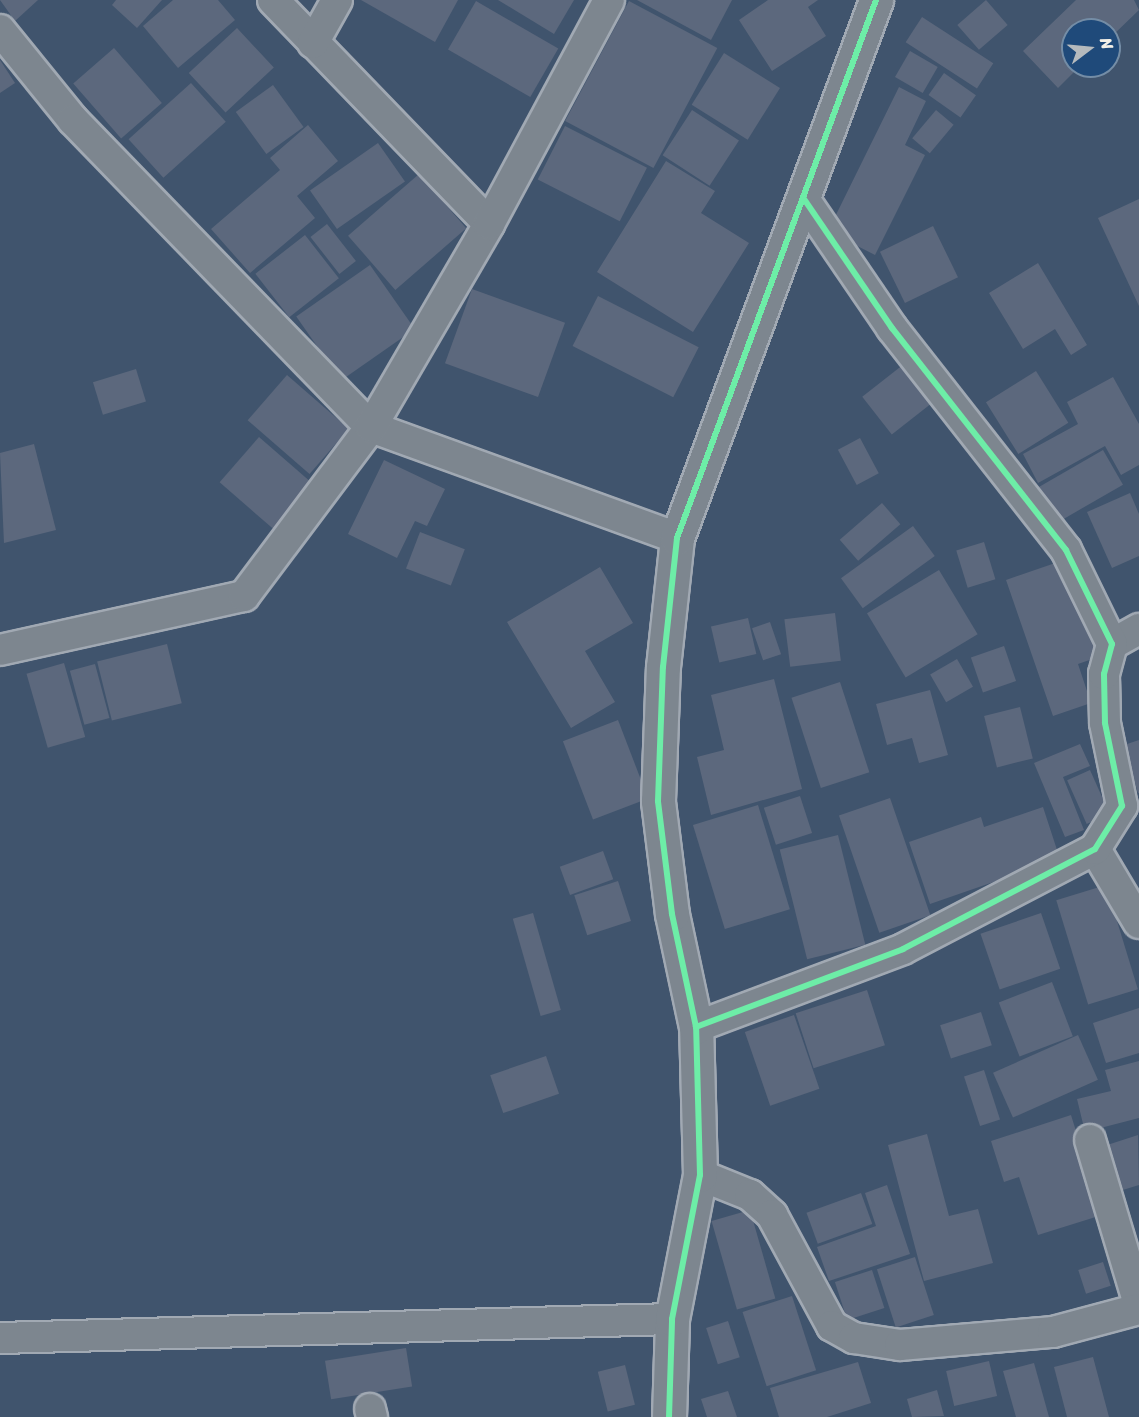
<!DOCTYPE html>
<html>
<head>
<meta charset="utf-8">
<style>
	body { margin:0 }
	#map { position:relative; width:1139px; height:1417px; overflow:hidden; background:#40546d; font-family:Sriracha,sans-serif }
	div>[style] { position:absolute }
	.building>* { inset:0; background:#5c687d; transform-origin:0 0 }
	.roads { filter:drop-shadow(2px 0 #a1a9b3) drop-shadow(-2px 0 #a1a9b3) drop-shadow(0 2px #a1a9b3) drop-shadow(0 -2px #a1a9b3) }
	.street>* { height:30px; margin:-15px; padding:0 15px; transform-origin:15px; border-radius:15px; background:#7d868f }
	.secondary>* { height:33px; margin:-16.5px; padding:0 16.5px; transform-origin:16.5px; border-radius:16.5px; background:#7d868f }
	.cycleway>* { height:6px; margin:-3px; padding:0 3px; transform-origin:3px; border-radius:3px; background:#6deda7 }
	span { translate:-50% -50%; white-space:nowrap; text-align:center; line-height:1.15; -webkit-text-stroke:4.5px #1f4a7a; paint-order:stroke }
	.north { position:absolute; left:1061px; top:18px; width:60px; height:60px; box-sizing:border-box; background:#1f4a7a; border:2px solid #748da6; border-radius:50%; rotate:74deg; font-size:16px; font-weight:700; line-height:24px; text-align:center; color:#f4f1e8 }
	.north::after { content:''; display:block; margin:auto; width:21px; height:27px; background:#b5babd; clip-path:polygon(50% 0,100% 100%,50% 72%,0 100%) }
</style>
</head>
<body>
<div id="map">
	<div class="building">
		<i style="clip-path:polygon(0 0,38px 0,15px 21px)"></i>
		<i style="clip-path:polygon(116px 0,162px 0,137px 28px,112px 5px)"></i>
		<i style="clip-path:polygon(173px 0,218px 0,235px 20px,178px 68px,143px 26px)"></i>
		<i style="clip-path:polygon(361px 0,458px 0,435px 42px)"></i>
		<i style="clip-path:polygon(498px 0,574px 0,554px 34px)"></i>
		<i style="clip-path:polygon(637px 0,732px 0,711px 40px)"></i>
		<i style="clip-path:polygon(818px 0,808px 7px,826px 36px,772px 71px,739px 20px,768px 0)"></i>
		<i style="left:986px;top:0;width:33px;height:38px;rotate:49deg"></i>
		<i style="clip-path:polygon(1076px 0,1134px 0,1139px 10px,1109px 39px,1109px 30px,1073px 30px,1073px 66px,1080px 66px,1058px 88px,1023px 51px)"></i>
		<i style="left:476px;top:1px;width:95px;height:56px;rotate:30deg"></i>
		<i style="left:629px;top:1px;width:100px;height:136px;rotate:28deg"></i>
		<i style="left:922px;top:17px;width:85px;height:30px;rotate:33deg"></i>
		<i style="left:237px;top:28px;width:54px;height:66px;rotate:47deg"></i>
		<i style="left:114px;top:48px;width:73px;height:54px;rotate:49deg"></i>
		<i style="left:910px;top:51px;width:32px;height:30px;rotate:30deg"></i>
		<i style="left:724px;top:53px;width:66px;height:61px;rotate:32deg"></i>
		<i style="clip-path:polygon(0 60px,15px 83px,0 93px)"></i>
		<i style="left:944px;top:73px;width:39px;height:27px;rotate:35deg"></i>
		<i style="left:191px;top:83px;width:52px;height:84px;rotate:48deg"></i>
		<i style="left:273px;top:85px;width:52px;height:46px;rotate:54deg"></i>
		<i style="clip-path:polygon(899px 87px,926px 101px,905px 145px,925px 155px,875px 255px,828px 231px)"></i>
		<i style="left:692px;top:110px;width:56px;height:54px;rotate:33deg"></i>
		<i style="left:936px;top:110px;width:23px;height:37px;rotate:40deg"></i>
		<i style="clip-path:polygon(308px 125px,338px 161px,297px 196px,315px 218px,250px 273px,211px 229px,280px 170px,270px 158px)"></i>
		<i style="left:565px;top:126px;width:92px;height:60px;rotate:27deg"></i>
		<i style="left:378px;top:143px;width:47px;height:83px;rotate:55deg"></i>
		<i style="clip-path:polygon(666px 161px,715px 191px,701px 213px,749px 243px,693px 332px,597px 272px)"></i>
		<i style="left:419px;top:174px;width:72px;height:94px;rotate:49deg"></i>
		<i style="clip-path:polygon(1139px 199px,1139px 306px,1098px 218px)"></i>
		<i style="left:327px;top:224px;width:47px;height:21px;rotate:52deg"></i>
		<i style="left:933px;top:226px;width:57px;height:59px;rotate:64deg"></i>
		<i style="left:305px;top:235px;width:55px;height:63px;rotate:52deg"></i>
		<i style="clip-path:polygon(1038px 263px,1087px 345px,1071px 355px,1055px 329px,1023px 349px,989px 293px)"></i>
		<i style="left:370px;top:265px;width:78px;height:90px;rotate:55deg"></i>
		<i style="left:472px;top:289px;width:99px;height:79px;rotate:20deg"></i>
		<i style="left:598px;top:296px;width:113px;height:56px;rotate:27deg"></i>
		<i style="left:904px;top:364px;width:48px;height:53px;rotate:52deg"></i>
		<i style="left:136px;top:369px;width:34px;height:45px;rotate:73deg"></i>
		<i style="left:1036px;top:371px;width:61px;height:59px;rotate:58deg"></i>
		<i style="left:287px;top:375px;width:82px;height:60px;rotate:41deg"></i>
		<i style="clip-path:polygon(1113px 377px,1139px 424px,1139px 465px,1121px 475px,1105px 446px,1038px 483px,1023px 454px,1078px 424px,1067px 402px)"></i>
		<i style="left:259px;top:437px;width:77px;height:60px;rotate:41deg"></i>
		<i style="left:860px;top:438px;width:40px;height:25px;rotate:62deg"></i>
		<i style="clip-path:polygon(34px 444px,56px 530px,4px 543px,0 453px)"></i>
		<i style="left:1103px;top:450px;width:40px;height:78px;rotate:60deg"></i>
		<i style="clip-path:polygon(384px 460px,445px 489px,427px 526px,415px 521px,397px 558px,348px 534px)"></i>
		<i style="clip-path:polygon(1130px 493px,1139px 514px,1139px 556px,1112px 568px,1087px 512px)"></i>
		<i style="left:882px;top:503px;width:28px;height:56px;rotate:49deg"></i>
		<i style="left:913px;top:526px;width:37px;height:89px;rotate:54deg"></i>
		<i style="left:420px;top:532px;width:48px;height:39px;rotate:21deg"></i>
		<i style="left:984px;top:542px;width:39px;height:29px;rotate:73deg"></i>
		<i style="clip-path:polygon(1064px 560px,1098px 657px,1078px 664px,1091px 703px,1053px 716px,1006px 580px)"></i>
		<i style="clip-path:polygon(600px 567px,633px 623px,585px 651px,615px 702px,571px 728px,507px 622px)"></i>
		<i style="left:939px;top:570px;width:75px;height:84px;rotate:59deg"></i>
		<i style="left:835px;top:613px;width:48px;height:51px;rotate:83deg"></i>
		<i style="left:748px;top:618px;width:37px;height:38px;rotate:77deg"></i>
		<i style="left:770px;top:622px;width:34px;height:19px;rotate:71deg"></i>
		<i style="left:167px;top:644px;width:61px;height:72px;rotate:76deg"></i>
		<i style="left:1004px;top:646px;width:37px;height:35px;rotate:71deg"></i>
		<i style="left:957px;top:659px;width:32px;height:31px;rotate:60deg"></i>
		<i style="left:64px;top:663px;width:77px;height:39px;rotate:74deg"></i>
		<i style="left:95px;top:664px;width:56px;height:26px;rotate:75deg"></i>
		<i style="clip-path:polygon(774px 679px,802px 789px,711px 815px,697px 757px,724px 750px,711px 695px)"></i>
		<i style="left:840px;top:682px;width:95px;height:51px;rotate:72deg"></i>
		<i style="clip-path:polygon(930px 690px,948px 755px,919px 763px,912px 738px,887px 745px,876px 704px)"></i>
		<i style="left:1020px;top:707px;width:53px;height:37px;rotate:76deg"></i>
		<i style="left:618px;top:720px;width:84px;height:59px;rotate:69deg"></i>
		<i style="clip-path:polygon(1139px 740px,1139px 793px,1138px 793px,1124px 745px)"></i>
		<i style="clip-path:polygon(1080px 744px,1090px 766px,1063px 777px,1084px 830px,1065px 837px,1034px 763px)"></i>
		<i style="left:1090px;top:770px;width:48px;height:25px;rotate:66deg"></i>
		<i style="left:800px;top:796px;width:39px;height:38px;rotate:72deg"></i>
		<i style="left:890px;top:798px;width:124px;height:54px;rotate:71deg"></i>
		<i style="left:758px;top:805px;width:109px;height:68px;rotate:73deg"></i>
		<i style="clip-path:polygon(1043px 807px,1060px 859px,930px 904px,909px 842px,981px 817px,984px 827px)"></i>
		<i style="left:838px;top:835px;width:113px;height:60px;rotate:76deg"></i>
		<i style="left:603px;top:851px;width:30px;height:46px;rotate:70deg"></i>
		<i style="left:618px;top:881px;width:42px;height:46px;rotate:72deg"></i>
		<i style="left:1106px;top:885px;width:109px;height:52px;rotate:73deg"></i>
		<i style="left:533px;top:913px;width:101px;height:21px;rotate:74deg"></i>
		<i style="left:1041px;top:913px;width:59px;height:64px;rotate:71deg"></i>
		<i style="left:1052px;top:982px;width:58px;height:57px;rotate:69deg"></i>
		<i style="left:867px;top:990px;width:58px;height:75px;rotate:72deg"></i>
		<i style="clip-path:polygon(1139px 1008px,1139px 1053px,1106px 1063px,1093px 1023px)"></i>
		<i style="left:981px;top:1012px;width:35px;height:43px;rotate:72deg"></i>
		<i style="left:794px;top:1015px;width:78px;height:52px;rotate:71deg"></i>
		<i style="left:1078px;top:1035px;width:49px;height:93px;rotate:66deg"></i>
		<i style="left:546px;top:1056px;width:40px;height:59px;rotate:71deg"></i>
		<i style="clip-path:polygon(1139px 1061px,1139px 1118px,1085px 1132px,1077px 1099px,1111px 1091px,1105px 1070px)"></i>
		<i style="left:984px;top:1070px;width:52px;height:21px;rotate:72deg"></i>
		<i style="clip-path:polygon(1071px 1115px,1102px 1215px,1038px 1235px,1019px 1177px,1004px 1182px,991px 1141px)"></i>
		<i style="clip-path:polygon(927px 1134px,949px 1216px,978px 1209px,993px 1263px,924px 1281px,888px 1145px)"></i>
		<i style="clip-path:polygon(1138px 1135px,1139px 1185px,1113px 1193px,1098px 1148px)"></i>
		<i style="clip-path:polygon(887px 1185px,910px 1254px,829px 1281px,817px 1247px,876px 1226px,865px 1193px)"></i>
		<i style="left:861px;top:1193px;width:33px;height:58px;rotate:70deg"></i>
		<i style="left:750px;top:1210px;width:92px;height:40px;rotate:74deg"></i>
		<i style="left:915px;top:1257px;width:61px;height:40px;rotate:72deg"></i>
		<i style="left:1103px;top:1262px;width:25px;height:26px;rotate:72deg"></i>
		<i style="left:872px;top:1270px;width:40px;height:39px;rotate:72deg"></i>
		<i style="left:792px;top:1296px;width:78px;height:52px;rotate:72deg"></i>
		<i style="left:728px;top:1321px;width:38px;height:23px;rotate:72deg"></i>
		<i style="left:406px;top:1348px;width:39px;height:82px;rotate:81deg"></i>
		<i style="clip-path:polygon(1093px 1357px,1109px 1417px,1067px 1417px,1054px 1367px)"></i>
		<i style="left:989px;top:1361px;width:36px;height:44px;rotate:77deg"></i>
		<i style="clip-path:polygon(858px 1362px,871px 1403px,827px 1417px,779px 1417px,770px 1388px)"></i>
		<i style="clip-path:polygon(1034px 1363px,1049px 1417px,1016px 1417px,1003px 1371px)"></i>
		<i style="left:625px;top:1365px;width:41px;height:28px;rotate:76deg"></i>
		<i style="clip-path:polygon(937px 1390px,944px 1416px,912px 1417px,907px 1399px)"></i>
		<i style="clip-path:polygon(728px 1391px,737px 1417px,707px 1417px,701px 1399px)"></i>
	</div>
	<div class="roads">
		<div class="street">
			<i style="left:273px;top:0;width:311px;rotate:46deg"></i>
			<i style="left:0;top:30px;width:116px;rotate:51deg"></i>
			<i style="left:73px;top:120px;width:428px;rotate:45.9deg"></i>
			<i style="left:371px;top:427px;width:326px;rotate:19.9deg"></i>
			<i style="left:313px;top:43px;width:49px;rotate:-60.8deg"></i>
			<i style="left:1112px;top:644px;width:31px;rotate:-29deg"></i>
			<i style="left:0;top:650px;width:250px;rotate:-12.5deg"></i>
			<i style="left:244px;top:596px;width:211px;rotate:-53.1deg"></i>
			<i style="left:371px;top:427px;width:235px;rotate:-59.8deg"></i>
			<i style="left:489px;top:224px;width:254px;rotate:-61.8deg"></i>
			<i style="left:1095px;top:849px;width:86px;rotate:59.3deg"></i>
			<i style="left:696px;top:1027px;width:221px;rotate:-20.6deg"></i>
			<i style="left:903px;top:949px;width:216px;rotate:-27.5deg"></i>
			<i style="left:1095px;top:849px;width:51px;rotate:-57.9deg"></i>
			<i style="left:1122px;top:806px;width:85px;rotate:-101.6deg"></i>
			<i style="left:1105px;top:723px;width:49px;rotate:-91.2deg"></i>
			<i style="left:1104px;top:674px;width:31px;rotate:-75deg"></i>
			<i style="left:1112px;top:644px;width:105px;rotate:-116.1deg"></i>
			<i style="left:1066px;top:550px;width:282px;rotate:-128.1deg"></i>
			<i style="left:892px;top:328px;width:156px;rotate:-124.3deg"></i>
			<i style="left:1090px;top:1140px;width:171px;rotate:73.4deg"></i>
			<i style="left:700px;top:1175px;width:54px;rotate:21.8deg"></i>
			<i style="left:750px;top:1195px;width:30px;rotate:42deg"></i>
			<i style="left:772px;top:1215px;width:126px;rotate:61.6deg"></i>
			<i style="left:832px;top:1326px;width:25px;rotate:29deg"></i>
			<i style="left:854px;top:1338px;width:47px;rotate:8.7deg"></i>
			<i style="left:900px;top:1345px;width:154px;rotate:-4.9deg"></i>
			<i style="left:1053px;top:1332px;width:89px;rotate:-15deg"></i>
			<i style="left:0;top:1338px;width:672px;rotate:-1.62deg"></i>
			<i style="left:370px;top:1409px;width:8px;rotate:76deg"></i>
		</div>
		<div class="secondary">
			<i style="left:669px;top:1417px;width:98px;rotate:-88.2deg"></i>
			<i style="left:672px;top:1319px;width:147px;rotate:-79deg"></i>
			<i style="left:700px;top:1175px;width:148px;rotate:-91.5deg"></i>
			<i style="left:696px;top:1027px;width:116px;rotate:-102deg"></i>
			<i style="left:672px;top:914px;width:114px;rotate:-97.1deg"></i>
			<i style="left:658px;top:801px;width:134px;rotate:-87.9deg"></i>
			<i style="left:663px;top:667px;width:130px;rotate:-83.8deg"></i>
			<i style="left:677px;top:538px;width:574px;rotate:-69.7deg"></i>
		</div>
	</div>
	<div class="cycleway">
		<i style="left:696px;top:1027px;width:221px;rotate:-20.6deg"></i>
		<i style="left:903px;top:949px;width:216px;rotate:-27.5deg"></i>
		<i style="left:1095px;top:849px;width:51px;rotate:-57.9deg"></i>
		<i style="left:1122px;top:806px;width:85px;rotate:-101.6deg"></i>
		<i style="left:1105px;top:723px;width:49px;rotate:-91.2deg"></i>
		<i style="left:1104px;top:674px;width:31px;rotate:-75deg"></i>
		<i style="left:1112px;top:644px;width:105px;rotate:-116.1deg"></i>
		<i style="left:1066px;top:550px;width:282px;rotate:-128.1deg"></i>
		<i style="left:892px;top:328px;width:156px;rotate:-124.3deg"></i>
		<i style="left:669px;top:1417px;width:98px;rotate:-88.2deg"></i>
		<i style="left:672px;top:1319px;width:147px;rotate:-79deg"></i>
		<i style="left:700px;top:1175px;width:148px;rotate:-91.5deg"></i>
		<i style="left:696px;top:1027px;width:116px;rotate:-102deg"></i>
		<i style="left:672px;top:914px;width:114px;rotate:-97.1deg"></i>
		<i style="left:658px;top:801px;width:134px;rotate:-87.9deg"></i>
		<i style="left:663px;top:667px;width:130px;rotate:-83.8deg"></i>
		<i style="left:677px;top:538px;width:574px;rotate:-69.7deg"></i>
	</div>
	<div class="north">N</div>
</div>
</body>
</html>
